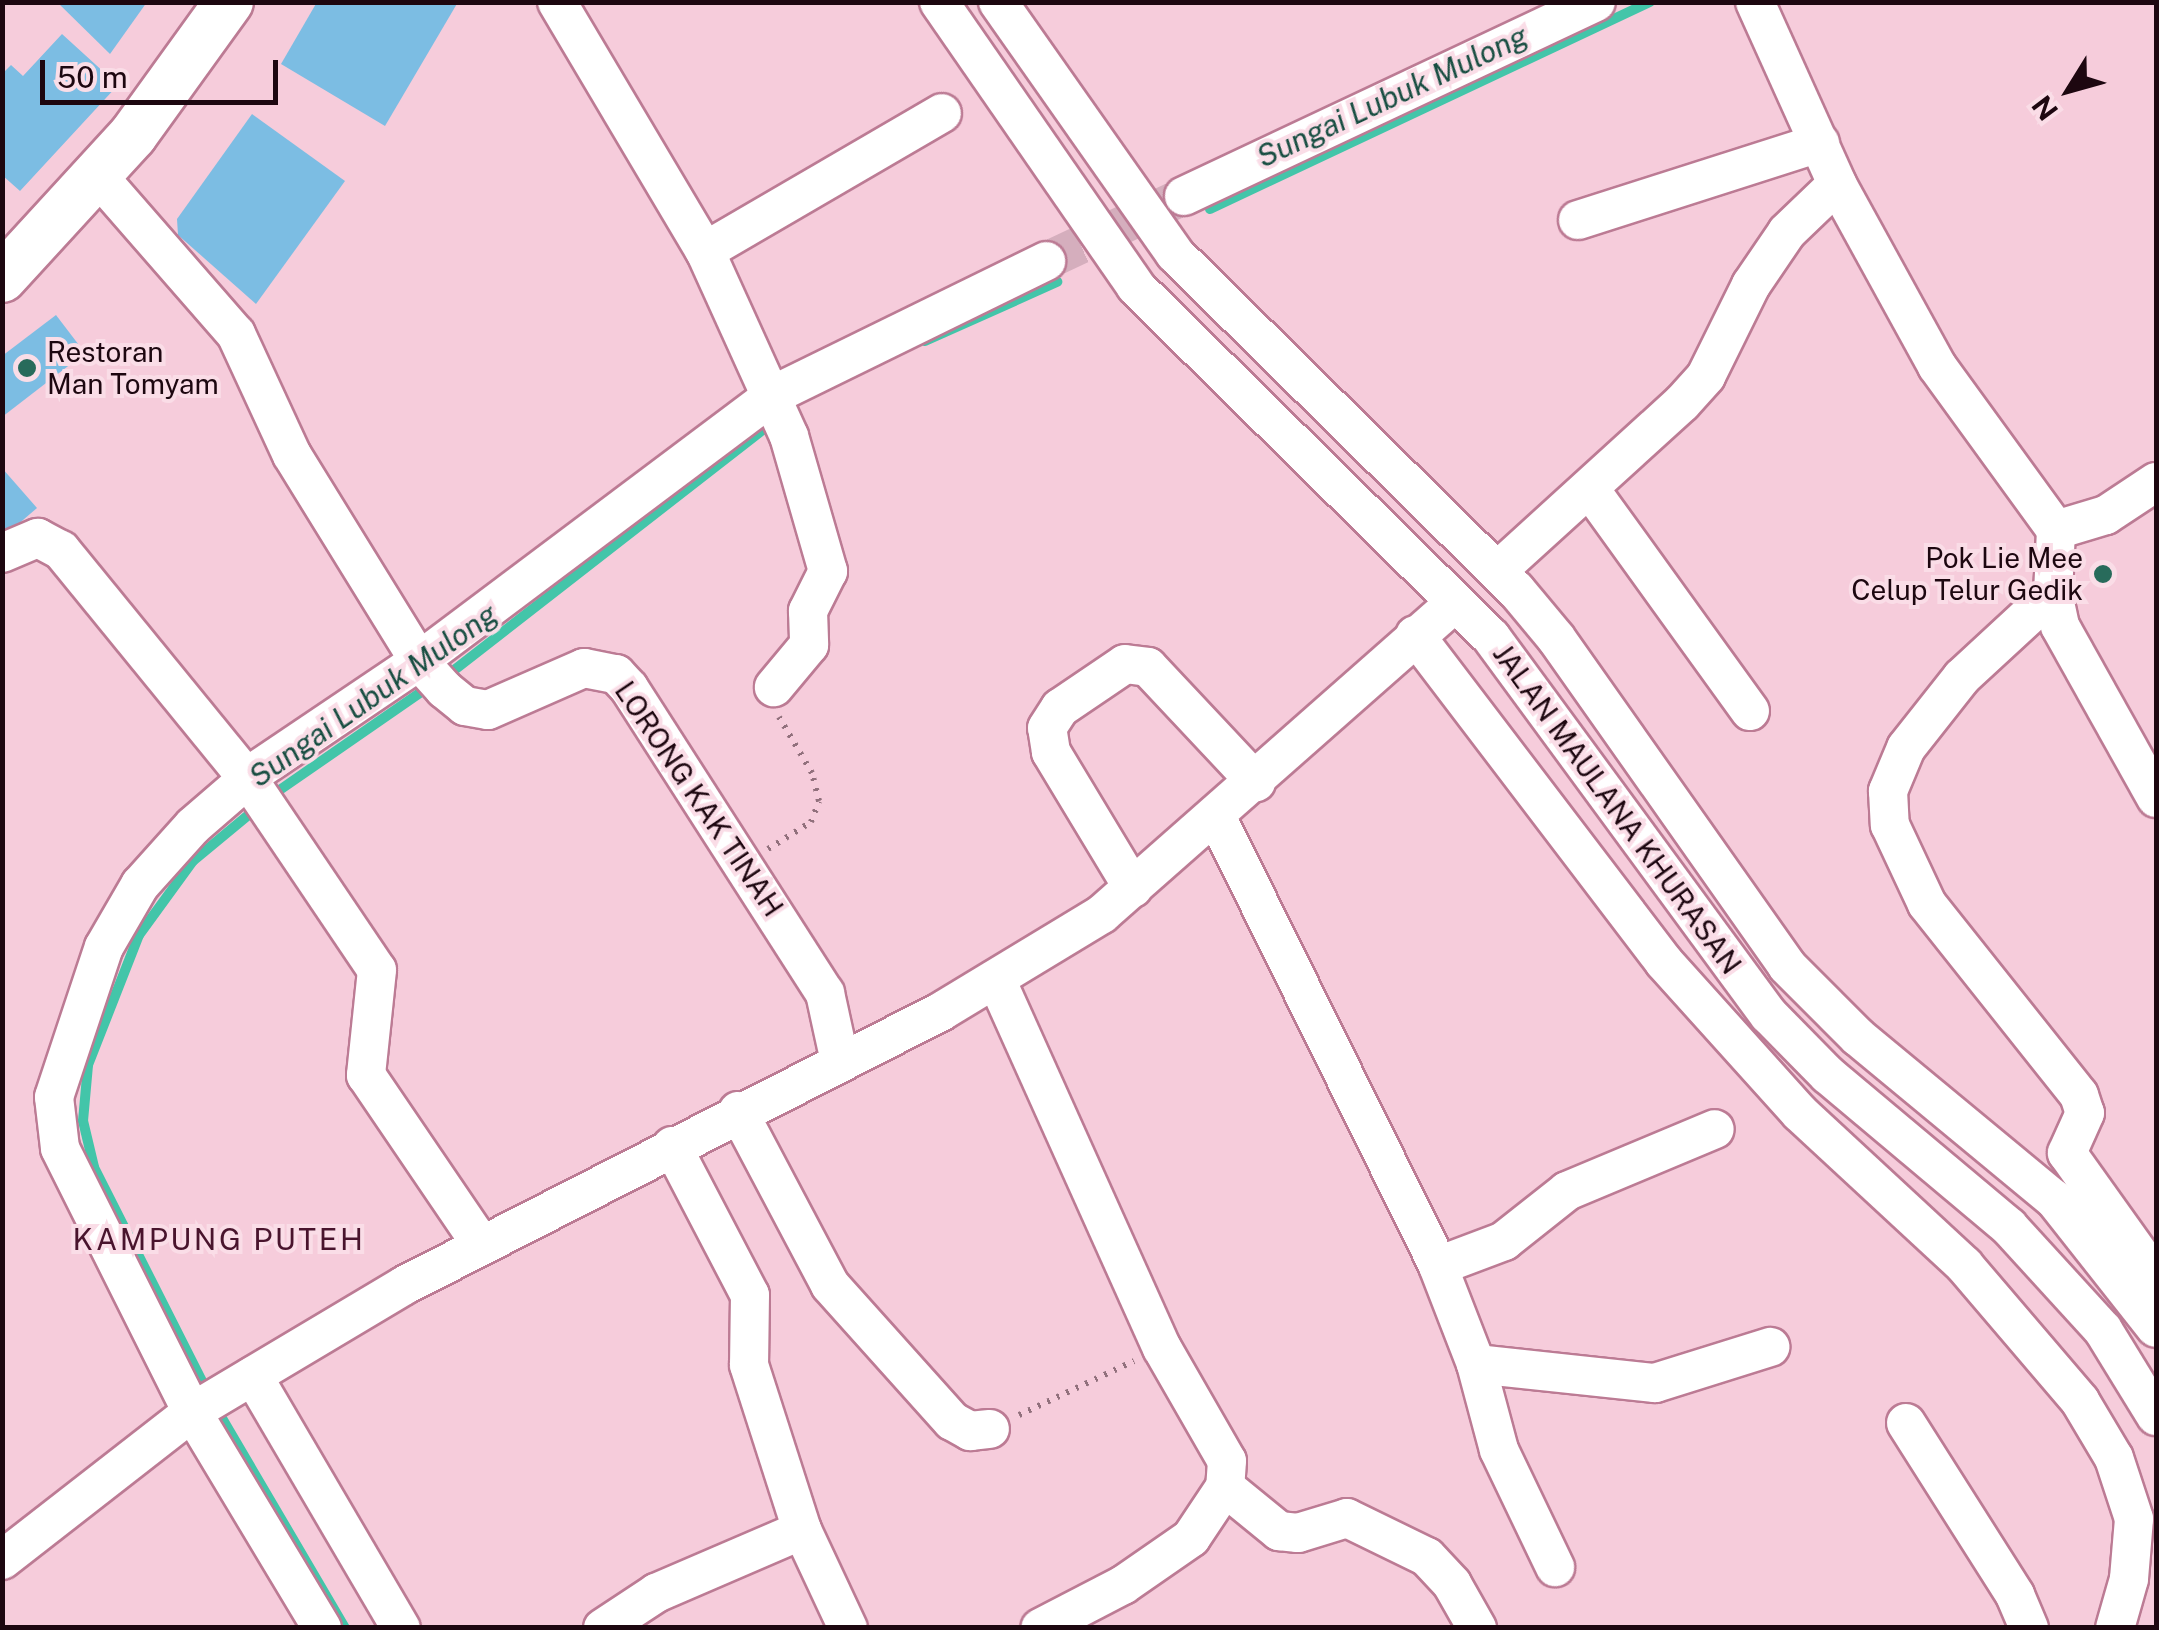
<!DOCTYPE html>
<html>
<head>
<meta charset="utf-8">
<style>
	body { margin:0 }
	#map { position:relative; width:2159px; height:1630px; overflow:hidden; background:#f6ccdb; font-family:"Public Sans",sans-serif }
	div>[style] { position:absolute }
	.stream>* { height:10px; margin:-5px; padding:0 5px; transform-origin:5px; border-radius:5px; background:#43c5a9 }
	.building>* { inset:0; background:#7cbde3 }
	.minor-tunnel>* { height:38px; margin-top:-19px; transform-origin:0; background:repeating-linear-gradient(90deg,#d5aebd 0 38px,transparent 0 57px) }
	.path>* { height:6px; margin-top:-3px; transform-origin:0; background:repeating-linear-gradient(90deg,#91707c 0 2.5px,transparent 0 10.5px) }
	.roads { filter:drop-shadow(2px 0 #bc7b94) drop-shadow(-2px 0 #bc7b94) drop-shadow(0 2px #bc7b94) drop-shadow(0 -2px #bc7b94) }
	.minor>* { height:38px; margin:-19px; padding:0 19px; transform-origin:19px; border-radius:19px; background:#fff }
	.major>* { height:48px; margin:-24px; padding:0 24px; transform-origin:24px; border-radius:24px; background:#fff }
	.dots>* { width:28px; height:28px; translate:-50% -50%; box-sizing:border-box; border:5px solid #fadde7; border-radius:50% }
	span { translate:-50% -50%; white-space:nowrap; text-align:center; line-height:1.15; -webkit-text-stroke:8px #fadde7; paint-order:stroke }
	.poi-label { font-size:28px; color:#1d0710 }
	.left { translate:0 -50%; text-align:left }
	.right { translate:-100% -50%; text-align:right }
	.street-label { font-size:28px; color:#1d0710 }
	.water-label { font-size:30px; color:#184e42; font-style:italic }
	.neighbourhood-label { font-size:30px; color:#49142d; letter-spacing:2.5px }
	.frame { position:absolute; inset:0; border:5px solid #1d0710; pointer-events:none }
	.north { position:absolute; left:2019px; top:40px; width:100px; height:100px; -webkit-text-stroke:8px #fadde7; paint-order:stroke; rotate:233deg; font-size:28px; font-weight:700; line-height:40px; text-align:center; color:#1d0710 }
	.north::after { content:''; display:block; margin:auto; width:35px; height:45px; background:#1d0710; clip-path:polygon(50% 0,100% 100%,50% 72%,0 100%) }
	.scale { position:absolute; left:40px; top:60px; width:238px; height:45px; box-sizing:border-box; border:5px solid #1d0710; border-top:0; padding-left:12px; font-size:30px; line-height:35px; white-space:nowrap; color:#1d0710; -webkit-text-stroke:8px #fadde7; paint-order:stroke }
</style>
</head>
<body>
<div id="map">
	<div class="stream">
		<i style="left:1210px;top:209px;width:486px;rotate:-25.2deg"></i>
		<i style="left:925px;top:341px;width:145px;rotate:-24.1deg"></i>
		<i style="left:444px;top:678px;width:418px;rotate:-37.9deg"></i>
		<i style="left:271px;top:796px;width:193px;rotate:-34.7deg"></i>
		<i style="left:208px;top:1393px;width:253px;rotate:-116.8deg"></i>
		<i style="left:94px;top:1167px;width:47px;rotate:-103.4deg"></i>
		<i style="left:83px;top:1121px;width:56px;rotate:-84.9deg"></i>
		<i style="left:88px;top:1065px;width:140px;rotate:-68.6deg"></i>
		<i style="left:139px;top:935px;width:92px;rotate:-53.9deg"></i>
		<i style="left:193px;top:861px;width:85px;rotate:-39.7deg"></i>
		<i style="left:216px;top:1408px;width:255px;rotate:59.6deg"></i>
	</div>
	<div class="building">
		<i style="clip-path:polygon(57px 2px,147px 2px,110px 54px)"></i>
		<i style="clip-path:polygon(317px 2px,458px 2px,385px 126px,281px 64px)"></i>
		<i style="clip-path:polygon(62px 34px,118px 85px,20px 191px,2px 175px,2px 74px,11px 65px,23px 76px)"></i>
		<i style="clip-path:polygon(252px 114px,345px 181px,256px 304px,178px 235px,177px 219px)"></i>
		<i style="clip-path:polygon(56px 315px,85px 353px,2px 417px,2px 356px)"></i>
		<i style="clip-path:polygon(2px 468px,37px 508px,2px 538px)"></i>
	</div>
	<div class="minor-tunnel">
		<i style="left:1046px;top:261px;width:153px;rotate:-25.2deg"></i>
	</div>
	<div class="path">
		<i style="left:768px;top:849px;width:51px;rotate:-32.1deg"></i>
		<i style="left:811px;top:822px;width:22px;rotate:-69deg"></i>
		<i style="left:819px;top:801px;width:29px;rotate:-104deg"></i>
		<i style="left:812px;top:773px;width:65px;rotate:-120.5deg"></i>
		<i style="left:1019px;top:1415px;width:127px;rotate:-25.2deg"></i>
	</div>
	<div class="roads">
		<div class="minor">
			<i style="left:557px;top:2px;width:290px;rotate:59.3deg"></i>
			<i style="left:705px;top:251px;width:203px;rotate:65.6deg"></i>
			<i style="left:789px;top:436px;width:141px;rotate:73.9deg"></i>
			<i style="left:828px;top:571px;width:45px;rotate:116.6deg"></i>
			<i style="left:808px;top:611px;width:34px;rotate:88deg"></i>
			<i style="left:809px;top:645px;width:55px;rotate:129.8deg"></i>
			<i style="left:939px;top:2px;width:346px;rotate:55.3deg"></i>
			<i style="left:1136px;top:287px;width:499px;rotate:44.6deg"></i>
			<i style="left:1491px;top:637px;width:469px;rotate:53.7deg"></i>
			<i style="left:1769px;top:1015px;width:84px;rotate:45.5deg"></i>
			<i style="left:1828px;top:1075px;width:236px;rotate:40deg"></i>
			<i style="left:2009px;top:1227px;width:139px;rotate:47.6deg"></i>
			<i style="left:2103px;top:1330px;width:101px;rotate:58.4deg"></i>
			<i style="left:998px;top:2px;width:308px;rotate:54.9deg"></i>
			<i style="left:1175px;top:254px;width:479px;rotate:44.6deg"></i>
			<i style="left:1516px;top:590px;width:62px;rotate:50.2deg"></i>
			<i style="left:1556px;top:638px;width:401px;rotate:54.8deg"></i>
			<i style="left:1787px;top:966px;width:100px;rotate:45deg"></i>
			<i style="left:1858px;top:1037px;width:254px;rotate:39.6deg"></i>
			<i style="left:2054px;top:1199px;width:164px;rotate:51.7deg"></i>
			<i style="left:1755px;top:2px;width:200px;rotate:65.7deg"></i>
			<i style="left:1837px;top:184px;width:208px;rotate:61.2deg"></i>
			<i style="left:1937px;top:366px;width:203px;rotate:54deg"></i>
			<i style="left:2056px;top:530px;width:63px;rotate:92.7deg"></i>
			<i style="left:2053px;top:593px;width:34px;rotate:78deg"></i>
			<i style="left:2060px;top:626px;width:197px;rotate:60.8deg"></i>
			<i style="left:98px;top:176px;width:210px;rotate:48.9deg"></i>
			<i style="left:236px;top:334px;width:133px;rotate:65.2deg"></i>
			<i style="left:292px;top:455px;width:242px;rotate:58.3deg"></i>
			<i style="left:419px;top:661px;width:38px;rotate:48deg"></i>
			<i style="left:444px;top:689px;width:27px;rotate:39deg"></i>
			<i style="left:465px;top:706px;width:23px;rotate:10deg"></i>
			<i style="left:488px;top:710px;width:105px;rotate:-23.6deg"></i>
			<i style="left:584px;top:668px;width:33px;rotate:11deg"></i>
			<i style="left:616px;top:674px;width:19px;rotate:47deg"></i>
			<i style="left:629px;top:688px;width:363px;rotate:57.3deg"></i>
			<i style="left:825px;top:993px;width:71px;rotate:77.7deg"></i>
			<i style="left:1184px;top:196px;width:455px;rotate:-25.2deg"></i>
			<i style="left:1578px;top:220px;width:254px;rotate:-17.7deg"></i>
			<i style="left:705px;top:251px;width:274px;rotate:-30.2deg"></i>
			<i style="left:1592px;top:492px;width:270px;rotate:54.2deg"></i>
			<i style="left:2056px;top:530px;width:52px;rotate:-16.7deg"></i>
			<i style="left:2106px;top:515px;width:60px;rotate:-33.4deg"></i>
			<i style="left:2px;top:553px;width:39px;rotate:-23deg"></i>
			<i style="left:38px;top:538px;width:26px;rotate:28deg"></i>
			<i style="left:61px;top:550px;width:296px;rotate:50.8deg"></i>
			<i style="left:248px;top:779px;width:230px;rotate:56deg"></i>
			<i style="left:377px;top:970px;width:106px;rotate:96deg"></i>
			<i style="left:366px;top:1075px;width:204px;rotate:55.8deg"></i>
			<i style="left:1505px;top:564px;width:239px;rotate:-42.3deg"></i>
			<i style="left:1682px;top:403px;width:36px;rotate:-48deg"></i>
			<i style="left:1706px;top:376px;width:102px;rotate:-63.7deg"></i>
			<i style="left:1751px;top:285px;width:64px;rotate:-55.8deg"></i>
			<i style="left:1787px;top:232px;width:69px;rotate:-43.8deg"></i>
			<i style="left:2053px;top:593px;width:124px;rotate:137.3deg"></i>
			<i style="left:1962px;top:677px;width:90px;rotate:128.3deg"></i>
			<i style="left:1906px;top:748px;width:47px;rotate:112.7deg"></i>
			<i style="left:1888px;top:791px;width:34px;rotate:87deg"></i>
			<i style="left:1890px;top:825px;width:87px;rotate:64.9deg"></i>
			<i style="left:1927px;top:904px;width:244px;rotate:51.5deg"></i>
			<i style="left:2079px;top:1095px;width:19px;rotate:72deg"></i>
			<i style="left:2085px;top:1113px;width:44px;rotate:114.2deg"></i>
			<i style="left:2067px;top:1153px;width:153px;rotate:54.5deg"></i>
			<i style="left:1415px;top:635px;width:411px;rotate:52.7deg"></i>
			<i style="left:1664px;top:962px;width:203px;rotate:48deg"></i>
			<i style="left:1800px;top:1113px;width:224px;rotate:42.8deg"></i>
			<i style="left:1964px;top:1265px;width:179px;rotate:49.5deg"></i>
			<i style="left:2080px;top:1401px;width:66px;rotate:59.2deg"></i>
			<i style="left:2114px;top:1458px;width:64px;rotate:71.8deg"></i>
			<i style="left:2134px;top:1519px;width:60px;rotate:94.8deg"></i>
			<i style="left:2129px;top:1579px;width:51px;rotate:105.9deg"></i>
			<i style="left:1217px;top:818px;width:500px;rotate:63.7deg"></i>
			<i style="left:1438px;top:1266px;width:105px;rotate:68.8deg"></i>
			<i style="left:1476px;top:1364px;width:89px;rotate:75deg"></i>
			<i style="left:1499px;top:1450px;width:130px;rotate:64.4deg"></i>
			<i style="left:1133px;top:888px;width:159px;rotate:-121.1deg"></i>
			<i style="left:1051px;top:752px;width:24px;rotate:-99deg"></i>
			<i style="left:1047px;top:728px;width:24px;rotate:-57deg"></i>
			<i style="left:1060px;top:708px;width:78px;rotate:-34.1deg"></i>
			<i style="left:1125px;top:664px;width:23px;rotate:7deg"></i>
			<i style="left:1148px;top:667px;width:158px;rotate:46.8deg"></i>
			<i style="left:996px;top:979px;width:405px;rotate:65.8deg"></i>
			<i style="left:1162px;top:1348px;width:130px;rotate:60.1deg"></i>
			<i style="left:1227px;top:1461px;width:26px;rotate:94deg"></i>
			<i style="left:1225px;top:1487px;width:61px;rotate:123.7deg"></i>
			<i style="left:1191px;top:1538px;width:83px;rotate:145.3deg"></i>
			<i style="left:1123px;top:1585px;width:93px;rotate:152.6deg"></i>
			<i style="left:738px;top:1111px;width:197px;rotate:62.1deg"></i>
			<i style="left:830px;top:1285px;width:183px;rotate:48.1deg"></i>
			<i style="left:952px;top:1421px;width:21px;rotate:29deg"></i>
			<i style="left:970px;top:1431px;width:20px;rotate:-6deg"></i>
			<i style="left:672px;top:1146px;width:168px;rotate:62.4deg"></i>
			<i style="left:750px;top:1295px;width:70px;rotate:90.8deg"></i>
			<i style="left:749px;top:1365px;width:173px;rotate:72.2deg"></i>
			<i style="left:802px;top:1530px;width:108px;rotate:64.9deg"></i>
			<i style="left:1438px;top:1266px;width:71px;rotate:-20.7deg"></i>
			<i style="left:1504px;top:1241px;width:80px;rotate:-38.4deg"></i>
			<i style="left:1567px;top:1191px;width:160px;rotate:-22.7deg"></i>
			<i style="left:1476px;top:1364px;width:180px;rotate:6.1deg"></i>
			<i style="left:1655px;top:1383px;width:121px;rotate:-17.4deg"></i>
			<i style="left:253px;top:1376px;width:292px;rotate:59.6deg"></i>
			<i style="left:1906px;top:1423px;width:204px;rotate:57.6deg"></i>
			<i style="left:2015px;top:1595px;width:36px;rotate:67deg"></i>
			<i style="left:1225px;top:1487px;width:70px;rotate:39.2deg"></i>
			<i style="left:1279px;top:1531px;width:19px;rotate:6deg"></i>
			<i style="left:1298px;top:1533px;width:51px;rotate:-17deg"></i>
			<i style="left:1347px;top:1518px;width:89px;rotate:26deg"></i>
			<i style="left:1427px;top:1557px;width:37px;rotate:47deg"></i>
			<i style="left:1452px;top:1584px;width:51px;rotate:60.4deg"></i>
			<i style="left:2px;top:1560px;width:241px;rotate:-37.9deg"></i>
			<i style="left:192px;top:1412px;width:248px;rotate:-30.8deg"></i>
			<i style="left:405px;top:1285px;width:603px;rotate:-27.03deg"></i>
			<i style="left:942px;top:1011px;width:187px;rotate:-31.2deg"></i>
			<i style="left:1102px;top:914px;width:455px;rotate:-41.4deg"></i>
			<i style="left:322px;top:1628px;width:252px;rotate:-121deg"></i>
			<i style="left:192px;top:1412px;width:295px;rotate:-116.6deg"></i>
			<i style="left:60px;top:1148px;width:51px;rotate:-96.7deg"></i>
			<i style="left:54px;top:1097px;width:158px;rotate:-71.6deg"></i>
			<i style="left:104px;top:947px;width:72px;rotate:-59.9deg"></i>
			<i style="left:140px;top:885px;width:79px;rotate:-48.1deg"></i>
			<i style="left:193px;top:826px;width:87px;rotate:-40.8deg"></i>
			<i style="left:259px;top:769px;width:193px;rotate:-34deg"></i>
			<i style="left:419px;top:661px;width:445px;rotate:-36.9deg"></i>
			<i style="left:775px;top:394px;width:302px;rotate:-26.1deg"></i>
			<i style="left:603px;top:1628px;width:64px;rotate:-33.4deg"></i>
			<i style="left:656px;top:1593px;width:159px;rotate:-23.3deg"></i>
		</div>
		<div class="major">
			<i style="left:2px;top:278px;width:194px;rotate:-47.5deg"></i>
			<i style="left:133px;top:135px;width:164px;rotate:-54.2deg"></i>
		</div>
	</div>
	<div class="dots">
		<i style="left:27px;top:368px;background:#286b5b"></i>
		<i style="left:2103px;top:574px;background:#286b5b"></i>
	</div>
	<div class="poi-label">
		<span class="left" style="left:47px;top:368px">Restoran<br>Man Tomyam</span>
		<span class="right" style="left:2083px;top:574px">Pok Lie Mee<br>Celup Telur Gedik</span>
	</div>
	<div class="street-label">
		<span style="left:699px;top:799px;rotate:56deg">LORONG KAK TINAH</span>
		<span style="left:1617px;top:809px;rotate:54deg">JALAN MAULANA KHURASAN</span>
	</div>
	<div class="water-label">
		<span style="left:1392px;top:96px;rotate:-25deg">Sungai Lubuk Mulong</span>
		<span style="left:373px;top:695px;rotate:-35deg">Sungai Lubuk Mulong</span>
	</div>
	<div class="neighbourhood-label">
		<span style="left:219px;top:1239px">KAMPUNG PUTEH</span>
	</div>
	<div class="frame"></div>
	<div class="north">N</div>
	<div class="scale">50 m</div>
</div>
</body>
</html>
